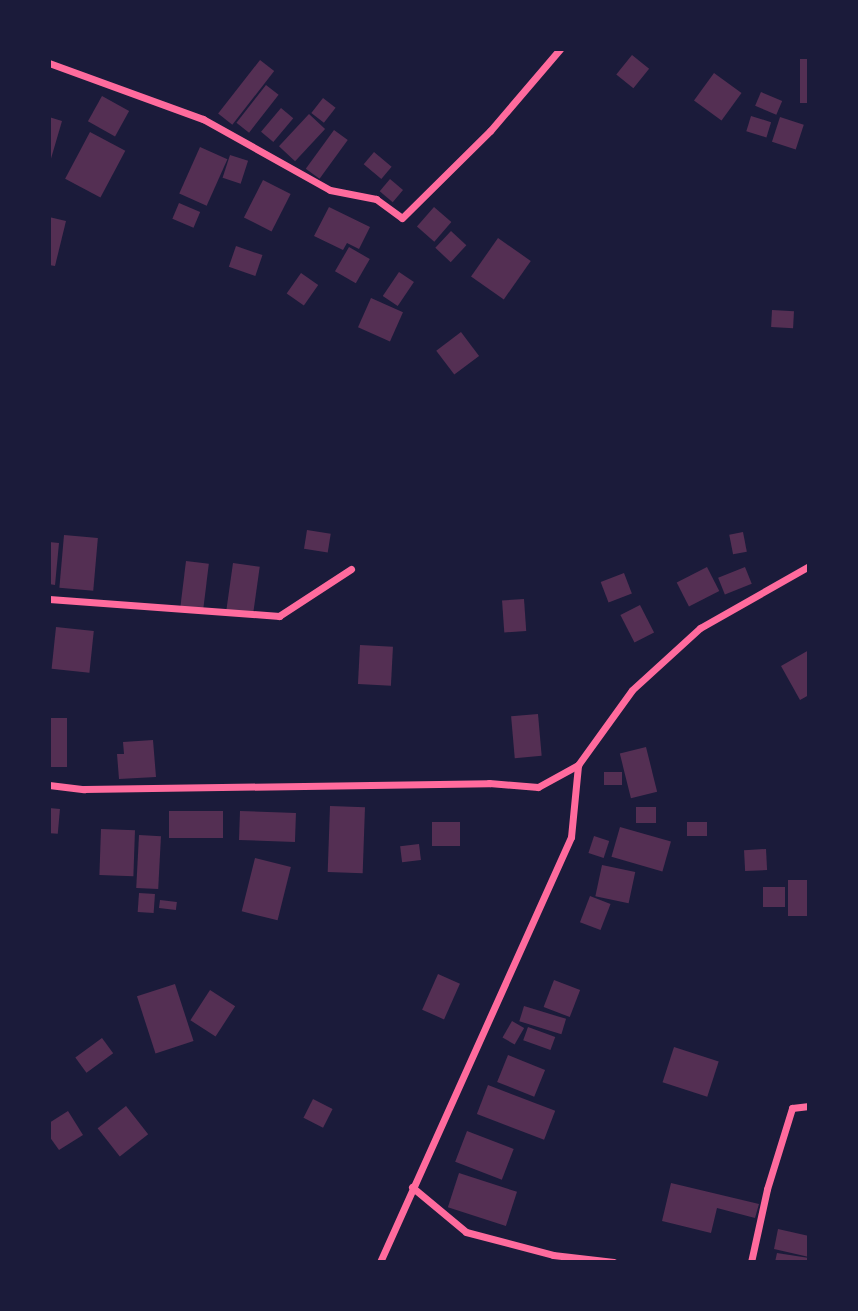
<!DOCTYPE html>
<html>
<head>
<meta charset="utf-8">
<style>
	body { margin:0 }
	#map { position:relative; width:858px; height:1311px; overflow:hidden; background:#1b1b3a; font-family:"Exo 2",sans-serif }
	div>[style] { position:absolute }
	.building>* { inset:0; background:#542f53; transform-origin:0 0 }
	.minor>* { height:7px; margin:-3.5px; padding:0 3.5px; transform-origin:3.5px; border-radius:3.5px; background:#ff6b9d }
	span { translate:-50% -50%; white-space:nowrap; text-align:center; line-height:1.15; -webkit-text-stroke:6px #1b1b3a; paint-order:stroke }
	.frame { position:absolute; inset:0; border:51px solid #1b1b3a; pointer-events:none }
</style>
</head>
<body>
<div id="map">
	<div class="building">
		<i style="left:632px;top:55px;width:22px;height:25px;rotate:39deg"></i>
		<i style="left:800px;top:59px;width:9px;height:44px"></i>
		<i style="left:260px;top:60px;width:18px;height:68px;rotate:38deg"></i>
		<i style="left:714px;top:73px;width:34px;height:34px;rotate:36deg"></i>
		<i style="left:266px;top:85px;width:16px;height:48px;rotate:38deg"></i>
		<i style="left:761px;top:92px;width:23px;height:15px;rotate:23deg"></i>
		<i style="left:102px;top:96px;width:31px;height:29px;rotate:29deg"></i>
		<i style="left:323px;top:98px;width:16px;height:19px;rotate:38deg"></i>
		<i style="left:281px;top:108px;width:16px;height:31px;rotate:40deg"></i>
		<i style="left:309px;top:114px;width:22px;height:44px;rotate:43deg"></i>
		<i style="left:751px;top:116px;width:21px;height:16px;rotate:17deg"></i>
		<i style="clip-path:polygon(49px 117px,62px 121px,50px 162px,49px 161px)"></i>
		<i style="left:780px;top:117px;width:25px;height:26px;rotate:18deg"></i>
		<i style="left:334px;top:130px;width:17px;height:48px;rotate:36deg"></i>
		<i style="left:90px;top:132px;width:40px;height:53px;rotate:28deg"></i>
		<i style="left:200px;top:147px;width:30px;height:51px;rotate:24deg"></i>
		<i style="left:374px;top:152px;width:23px;height:16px;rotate:40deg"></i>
		<i style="left:230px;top:155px;width:19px;height:24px;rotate:18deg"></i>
		<i style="left:390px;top:179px;width:17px;height:16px;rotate:40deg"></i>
		<i style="left:263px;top:180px;width:31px;height:42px;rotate:27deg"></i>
		<i style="left:179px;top:203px;width:23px;height:17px;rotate:23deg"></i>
		<i style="clip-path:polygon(329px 207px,370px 227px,359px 249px,347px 243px,343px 250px,314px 236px)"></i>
		<i style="left:434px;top:207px;width:23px;height:26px;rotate:41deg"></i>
		<i style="clip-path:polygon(49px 217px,66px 221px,55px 266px,49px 265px)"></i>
		<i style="left:451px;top:231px;width:21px;height:23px;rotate:43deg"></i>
		<i style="left:498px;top:238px;width:40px;height:47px;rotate:35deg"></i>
		<i style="left:236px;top:246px;width:28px;height:22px;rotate:19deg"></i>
		<i style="left:349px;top:247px;width:24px;height:28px;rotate:30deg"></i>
		<i style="left:399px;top:272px;width:18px;height:29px;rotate:34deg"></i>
		<i style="left:301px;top:273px;width:21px;height:25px;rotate:35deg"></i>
		<i style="left:371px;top:298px;width:35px;height:32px;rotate:24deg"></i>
		<i style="left:772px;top:310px;width:22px;height:17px;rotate:3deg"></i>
		<i style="left:461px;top:332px;width:30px;height:31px;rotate:53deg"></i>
		<i style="left:307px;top:530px;width:24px;height:19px;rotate:9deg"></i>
		<i style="left:743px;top:532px;width:20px;height:14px;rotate:79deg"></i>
		<i style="left:64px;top:535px;width:34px;height:53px;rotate:5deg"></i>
		<i style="clip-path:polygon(49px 542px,59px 543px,55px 585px,49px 584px)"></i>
		<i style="left:186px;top:561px;width:23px;height:46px;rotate:7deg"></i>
		<i style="left:233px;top:563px;width:27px;height:48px;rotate:8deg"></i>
		<i style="left:707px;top:567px;width:27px;height:34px;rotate:63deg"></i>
		<i style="left:745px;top:567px;width:18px;height:29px;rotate:68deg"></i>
		<i style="left:624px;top:573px;width:22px;height:25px;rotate:69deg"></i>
		<i style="left:524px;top:599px;width:32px;height:22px;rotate:86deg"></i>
		<i style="left:640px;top:605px;width:31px;height:22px;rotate:63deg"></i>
		<i style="left:56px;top:627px;width:38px;height:42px;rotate:6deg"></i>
		<i style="left:360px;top:645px;width:33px;height:39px;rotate:3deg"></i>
		<i style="clip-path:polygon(809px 650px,809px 695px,800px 700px,781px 666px)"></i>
		<i style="left:538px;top:714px;width:42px;height:27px;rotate:85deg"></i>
		<i style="left:49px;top:718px;width:18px;height:49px"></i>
		<i style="clip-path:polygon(153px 740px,156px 777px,119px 779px,117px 754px,124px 754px,123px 742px)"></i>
		<i style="left:646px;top:747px;width:46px;height:27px;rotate:76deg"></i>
		<i style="left:604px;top:772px;width:18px;height:13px"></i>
		<i style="left:330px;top:806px;width:35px;height:66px;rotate:2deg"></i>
		<i style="left:636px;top:807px;width:20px;height:16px"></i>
		<i style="left:49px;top:808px;width:11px;height:25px;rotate:5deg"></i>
		<i style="left:169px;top:811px;width:54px;height:27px"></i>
		<i style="left:240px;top:811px;width:56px;height:29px;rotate:2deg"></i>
		<i style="left:460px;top:822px;width:24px;height:28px;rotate:90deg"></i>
		<i style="left:687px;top:822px;width:20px;height:14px"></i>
		<i style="left:620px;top:827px;width:53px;height:31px;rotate:16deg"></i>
		<i style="left:101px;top:829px;width:34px;height:46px;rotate:2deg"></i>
		<i style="left:139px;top:835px;width:22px;height:53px;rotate:3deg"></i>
		<i style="left:594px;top:836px;width:16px;height:18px;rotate:18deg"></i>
		<i style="left:419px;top:844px;width:16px;height:19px;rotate:83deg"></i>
		<i style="left:766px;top:849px;width:21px;height:22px;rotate:87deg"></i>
		<i style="left:255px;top:858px;width:37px;height:55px;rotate:14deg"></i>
		<i style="left:602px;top:865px;width:34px;height:32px;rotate:12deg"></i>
		<i style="left:809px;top:880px;width:36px;height:21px;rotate:90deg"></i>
		<i style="left:785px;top:887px;width:20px;height:22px;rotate:90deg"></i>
		<i style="left:139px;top:893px;width:16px;height:19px;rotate:4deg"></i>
		<i style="left:590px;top:896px;width:22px;height:28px;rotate:21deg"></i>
		<i style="left:160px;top:900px;width:17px;height:8px;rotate:7deg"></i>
		<i style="left:438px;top:974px;width:24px;height:39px;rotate:24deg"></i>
		<i style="left:554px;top:980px;width:28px;height:29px;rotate:21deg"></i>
		<i style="left:175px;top:984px;width:60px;height:40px;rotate:72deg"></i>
		<i style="left:210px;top:990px;width:30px;height:36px;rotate:33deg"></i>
		<i style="left:524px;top:1006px;width:44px;height:16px;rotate:17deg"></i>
		<i style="left:512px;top:1021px;width:14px;height:19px;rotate:30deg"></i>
		<i style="left:528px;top:1027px;width:29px;height:14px;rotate:20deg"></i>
		<i style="left:102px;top:1038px;width:19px;height:33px;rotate:54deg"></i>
		<i style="left:674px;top:1047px;width:47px;height:37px;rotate:18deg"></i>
		<i style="left:508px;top:1055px;width:40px;height:29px;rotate:22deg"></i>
		<i style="left:488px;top:1085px;width:72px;height:31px;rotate:21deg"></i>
		<i style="left:313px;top:1099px;width:22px;height:21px;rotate:27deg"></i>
		<i style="left:126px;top:1106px;width:36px;height:36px;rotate:52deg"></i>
		<i style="clip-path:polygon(68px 1111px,83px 1135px,59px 1150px,49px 1136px,49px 1123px)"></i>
		<i style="left:467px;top:1131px;width:50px;height:33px;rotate:21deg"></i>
		<i style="left:459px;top:1173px;width:61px;height:36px;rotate:18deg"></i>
		<i style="clip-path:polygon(671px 1183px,759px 1204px,755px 1218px,717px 1208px,711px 1233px,662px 1221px)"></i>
		<i style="clip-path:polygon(778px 1229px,809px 1236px,809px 1257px,774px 1249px)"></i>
		<i style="clip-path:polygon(777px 1253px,809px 1258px,809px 1262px,775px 1262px)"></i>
	</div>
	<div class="minor">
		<i style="left:49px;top:63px;width:164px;rotate:20deg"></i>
		<i style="left:203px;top:119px;width:145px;rotate:29.2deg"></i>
		<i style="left:330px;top:190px;width:47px;rotate:11.1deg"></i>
		<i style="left:376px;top:199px;width:32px;rotate:36deg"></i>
		<i style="left:402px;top:218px;width:124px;rotate:-44.7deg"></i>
		<i style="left:490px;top:131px;width:108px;rotate:-49.5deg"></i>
		<i style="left:49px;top:599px;width:231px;rotate:4.2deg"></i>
		<i style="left:279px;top:616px;width:86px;rotate:-33.1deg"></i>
		<i style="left:49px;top:785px;width:35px;rotate:7deg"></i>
		<i style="left:84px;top:789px;width:405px;rotate:-0.8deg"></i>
		<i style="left:489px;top:783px;width:49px;rotate:4.7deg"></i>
		<i style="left:538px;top:787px;width:46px;rotate:-28.8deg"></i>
		<i style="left:412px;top:1187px;width:70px;rotate:39.8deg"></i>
		<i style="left:466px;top:1232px;width:90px;rotate:14.8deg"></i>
		<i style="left:553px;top:1255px;width:61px;rotate:6.5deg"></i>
		<i style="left:380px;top:1262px;width:466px;rotate:-65.8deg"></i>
		<i style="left:571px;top:837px;width:72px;rotate:-84.4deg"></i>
		<i style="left:578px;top:765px;width:92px;rotate:-54.2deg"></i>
		<i style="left:632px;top:690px;width:92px;rotate:-42.4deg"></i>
		<i style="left:700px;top:628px;width:125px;rotate:-29.6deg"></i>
		<i style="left:751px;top:1262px;width:75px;rotate:-77.6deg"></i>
		<i style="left:767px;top:1189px;width:85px;rotate:-72.8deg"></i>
		<i style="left:792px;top:1108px;width:17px;rotate:-7deg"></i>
	</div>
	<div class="frame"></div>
</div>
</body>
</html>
